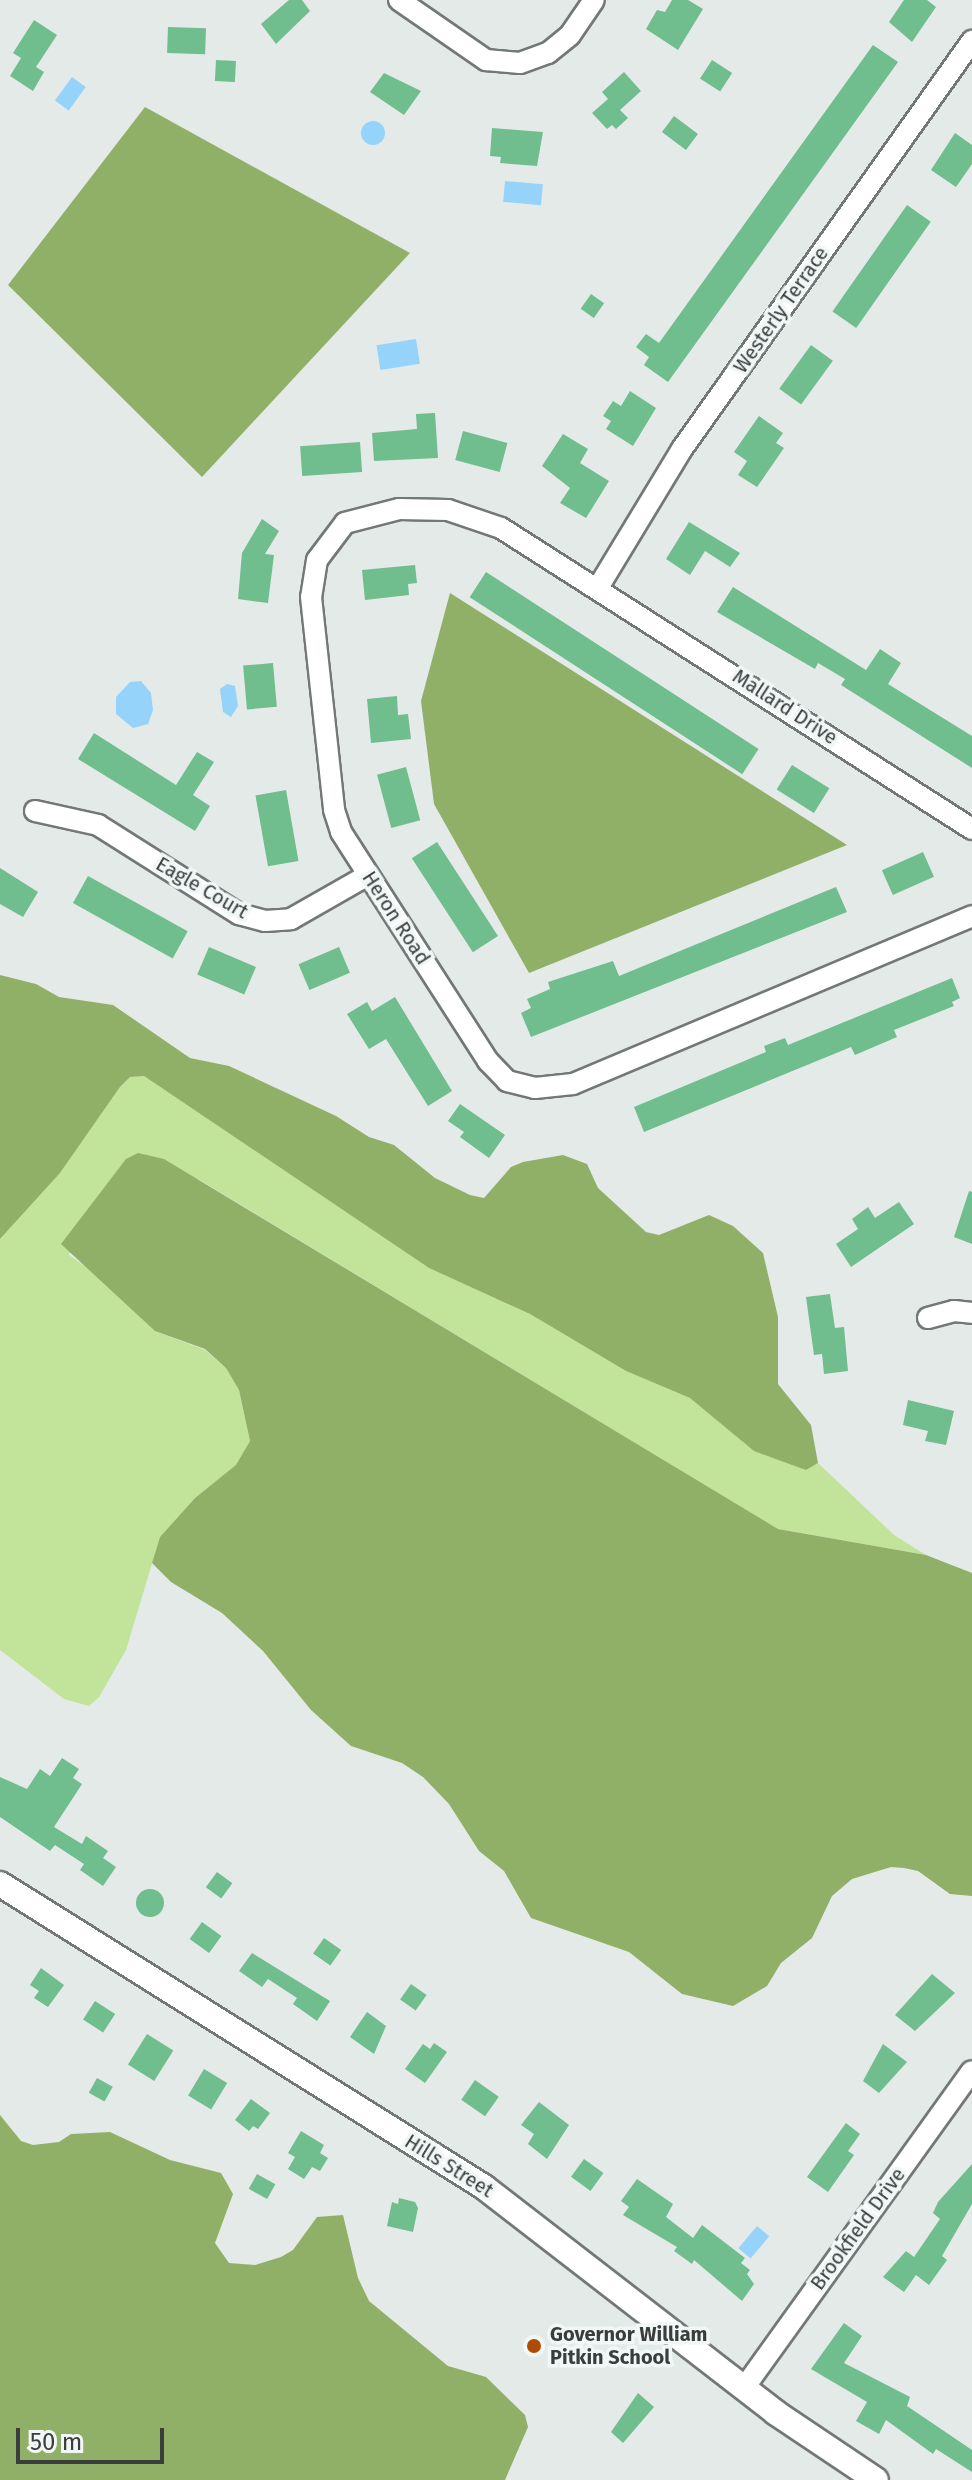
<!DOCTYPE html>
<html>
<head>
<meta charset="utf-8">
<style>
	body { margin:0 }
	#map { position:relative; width:972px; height:2480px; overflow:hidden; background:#e4eae8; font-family:"Fira Sans",sans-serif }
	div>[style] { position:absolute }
	.green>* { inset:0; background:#c1e39a }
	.forest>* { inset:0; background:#90b068 }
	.water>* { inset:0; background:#96d3fa; transform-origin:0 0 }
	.round { border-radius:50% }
	.building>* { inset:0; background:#70bd8d; transform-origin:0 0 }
	.roads { filter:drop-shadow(2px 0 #737877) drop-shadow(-2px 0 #737877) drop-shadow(0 2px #737877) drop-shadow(0 -2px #737877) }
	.minor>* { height:20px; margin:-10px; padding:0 10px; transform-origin:10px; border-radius:10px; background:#fff }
	.tertiary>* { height:24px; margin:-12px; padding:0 12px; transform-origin:12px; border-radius:12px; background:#fff }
	.dots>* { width:22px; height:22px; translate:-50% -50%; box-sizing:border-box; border:4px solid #f1f7f6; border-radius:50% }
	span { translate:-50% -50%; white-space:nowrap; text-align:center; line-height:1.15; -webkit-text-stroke:7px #f1f7f6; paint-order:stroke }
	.street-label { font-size:20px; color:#3b3d3d }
	.poi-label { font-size:20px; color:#3b3d3d; font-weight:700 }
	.left { translate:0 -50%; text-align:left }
	.scale { position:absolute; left:16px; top:2428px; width:148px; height:36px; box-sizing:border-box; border:4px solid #3b3d3d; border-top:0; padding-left:10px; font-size:24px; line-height:28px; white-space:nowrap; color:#3b3d3d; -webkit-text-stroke:6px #f1f7f6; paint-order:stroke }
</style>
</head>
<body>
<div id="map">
	<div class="green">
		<i style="clip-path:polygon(144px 1076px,429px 1268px,530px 1314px,626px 1371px,690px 1398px,806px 1470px,818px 1463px,894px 1535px,926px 1555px,778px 1529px,198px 1179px,101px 1192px,69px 1255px,99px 1276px,155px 1331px,205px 1350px,226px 1368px,239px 1390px,250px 1441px,237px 1465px,195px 1498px,160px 1537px,126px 1650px,99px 1697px,89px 1706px,64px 1699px,0 1650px,0 1239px,60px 1173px,120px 1087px,130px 1077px)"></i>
	</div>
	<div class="forest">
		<i style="clip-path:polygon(145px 107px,410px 253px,202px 477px,8px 285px)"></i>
		<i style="clip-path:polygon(450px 593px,847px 845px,529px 973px,434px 804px,421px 701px)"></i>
		<i style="clip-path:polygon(0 975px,36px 984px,59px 997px,113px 1005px,190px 1058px,229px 1066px,336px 1116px,369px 1137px,394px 1145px,435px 1178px,470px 1195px,484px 1198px,511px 1167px,523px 1162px,563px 1155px,587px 1164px,598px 1188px,646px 1232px,659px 1235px,709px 1215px,733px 1226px,763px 1253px,778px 1317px,778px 1384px,811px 1425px,818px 1463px,806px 1470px,754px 1451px,690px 1398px,626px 1371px,530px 1314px,429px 1268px,144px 1076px,130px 1077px,120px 1087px,60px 1173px,0 1239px)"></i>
		<i style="clip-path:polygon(138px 1153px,164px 1159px,778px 1529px,926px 1555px,972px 1573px,972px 1896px,950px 1894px,918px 1871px,904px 1868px,891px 1867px,852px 1879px,832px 1896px,812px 1938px,781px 1963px,767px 1986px,733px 2006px,682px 1994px,629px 1952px,531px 1918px,504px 1871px,479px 1851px,449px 1804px,423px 1777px,402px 1763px,351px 1746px,311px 1710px,263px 1651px,222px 1613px,171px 1582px,152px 1563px,160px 1537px,195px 1498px,236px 1465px,250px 1441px,239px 1390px,226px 1368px,205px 1349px,155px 1331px,61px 1244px,126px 1159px)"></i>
		<i style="clip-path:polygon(0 2115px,21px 2141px,33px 2145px,59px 2142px,71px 2134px,110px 2132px,170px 2160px,221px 2173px,233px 2194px,215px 2243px,229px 2263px,255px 2265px,281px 2257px,293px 2250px,317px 2217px,343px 2215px,358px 2278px,369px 2301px,448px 2366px,486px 2377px,525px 2415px,528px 2427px,505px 2480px,0 2480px)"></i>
	</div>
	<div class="water">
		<i style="left:72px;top:77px;width:17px;height:29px;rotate:36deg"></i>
		<i class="round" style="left:361px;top:121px;width:24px;height:24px"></i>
		<i style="left:505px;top:181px;width:38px;height:21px;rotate:5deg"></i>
		<i style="left:416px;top:339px;width:25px;height:40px;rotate:81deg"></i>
		<i style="clip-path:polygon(141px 681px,151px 693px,153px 710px,148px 724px,133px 728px,116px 714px,116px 697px,130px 682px)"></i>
		<i style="clip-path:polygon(227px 684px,235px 686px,238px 706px,231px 717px,223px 712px,220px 689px)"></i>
		<i style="left:757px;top:2226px;width:16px;height:29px;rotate:40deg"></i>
	</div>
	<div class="building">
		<i style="clip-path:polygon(289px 0,302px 0,310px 11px,276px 44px,261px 24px)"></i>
		<i style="clip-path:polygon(672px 0,688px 0,703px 9px,678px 50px,646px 29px,657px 10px,665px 12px)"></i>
		<i style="clip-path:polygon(904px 0,927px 0,936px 7px,912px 42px,889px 22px)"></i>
		<i style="clip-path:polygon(34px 20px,57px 35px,36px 67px,44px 72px,33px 91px,10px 76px,21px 58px,13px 53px)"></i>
		<i style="left:168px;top:27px;width:38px;height:26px;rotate:2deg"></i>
		<i style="clip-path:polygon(873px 45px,898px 62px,668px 382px,644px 365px,649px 357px,636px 347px,646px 334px,659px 343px)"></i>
		<i style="left:216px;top:60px;width:20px;height:21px;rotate:3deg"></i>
		<i style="left:712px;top:60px;width:24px;height:22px;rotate:33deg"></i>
		<i style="clip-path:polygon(624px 72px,641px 91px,620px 110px,628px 118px,616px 129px,612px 125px,607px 129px,592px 113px,608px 99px,602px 92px)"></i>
		<i style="clip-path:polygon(384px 73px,421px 91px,404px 115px,370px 92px)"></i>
		<i style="left:674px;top:116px;width:30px;height:20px;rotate:37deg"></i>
		<i style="clip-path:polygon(492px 128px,543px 132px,537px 166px,500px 163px,501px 157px,490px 156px)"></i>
		<i style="clip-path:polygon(955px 133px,972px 145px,972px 164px,956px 187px,931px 170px)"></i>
		<i style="left:907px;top:205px;width:29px;height:130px;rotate:35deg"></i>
		<i style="left:591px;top:294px;width:16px;height:18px;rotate:35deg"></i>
		<i style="left:811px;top:345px;width:27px;height:54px;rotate:36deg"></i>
		<i style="clip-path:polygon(630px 391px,656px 408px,633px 446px,606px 429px,611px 421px,603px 416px,613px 401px,621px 406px)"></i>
		<i style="clip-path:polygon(435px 413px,438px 458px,374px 461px,372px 433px,417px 429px,416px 414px)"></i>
		<i style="clip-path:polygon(759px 416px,783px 433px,776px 443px,784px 448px,757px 487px,738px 475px,747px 461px,734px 452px)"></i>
		<i style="left:463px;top:431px;width:46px;height:30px;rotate:15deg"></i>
		<i style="clip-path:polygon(563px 434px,588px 449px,580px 463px,609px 481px,586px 518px,560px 503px,570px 488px,542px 466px)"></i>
		<i style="left:360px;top:442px;width:30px;height:60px;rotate:86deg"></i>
		<i style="clip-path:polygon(262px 519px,279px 531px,265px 554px,274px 555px,268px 603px,238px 599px,242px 553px)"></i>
		<i style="clip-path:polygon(689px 522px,740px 553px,730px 567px,705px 551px,690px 575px,666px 559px)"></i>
		<i style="clip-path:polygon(415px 565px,417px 583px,408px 584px,409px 595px,365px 600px,362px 570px)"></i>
		<i style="left:486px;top:572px;width:325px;height:30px;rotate:33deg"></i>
		<i style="clip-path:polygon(733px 587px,866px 670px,880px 649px,901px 663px,888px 684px,972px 736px,972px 768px,841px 685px,845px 679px,818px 663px,815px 669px,717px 612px)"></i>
		<i style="left:273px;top:663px;width:44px;height:30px;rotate:85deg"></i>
		<i style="clip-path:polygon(397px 696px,398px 715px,408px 714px,411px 739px,371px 743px,367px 699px)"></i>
		<i style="clip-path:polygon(94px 733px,176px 785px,197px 752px,214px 762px,193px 795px,210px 806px,195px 831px,78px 759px)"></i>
		<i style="left:792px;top:765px;width:44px;height:29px;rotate:32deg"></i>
		<i style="left:406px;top:767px;width:55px;height:30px;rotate:75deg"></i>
		<i style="left:286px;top:790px;width:72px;height:31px;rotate:80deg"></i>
		<i style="left:437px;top:842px;width:112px;height:30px;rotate:57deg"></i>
		<i style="left:923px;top:852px;width:27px;height:45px;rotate:66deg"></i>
		<i style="clip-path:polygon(0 868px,38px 892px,23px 917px,0 904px)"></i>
		<i style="left:88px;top:876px;width:114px;height:31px;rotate:29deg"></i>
		<i style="clip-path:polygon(836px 887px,847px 912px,531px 1037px,521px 1013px,531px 1008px,527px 999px,550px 989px,548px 982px,613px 961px,619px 976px)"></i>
		<i style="left:209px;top:947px;width:51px;height:30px;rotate:23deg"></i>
		<i style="left:339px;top:947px;width:28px;height:44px;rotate:67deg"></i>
		<i style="clip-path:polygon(952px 978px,960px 998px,952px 1002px,954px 1006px,894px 1030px,897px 1037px,855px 1055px,851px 1047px,644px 1132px,634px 1107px,766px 1052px,764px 1046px,785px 1038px,788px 1045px)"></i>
		<i style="clip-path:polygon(395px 997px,452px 1091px,428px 1106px,386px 1039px,369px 1049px,347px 1014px,367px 1002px,372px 1011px)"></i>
		<i style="clip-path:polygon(460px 1104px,505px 1135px,489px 1158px,460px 1137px,464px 1132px,448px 1121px)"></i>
		<i style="clip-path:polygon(969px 1191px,972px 1192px,972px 1244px,954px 1237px)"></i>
		<i style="clip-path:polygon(899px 1202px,914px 1224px,851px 1267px,836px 1244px,858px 1229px,852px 1219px,868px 1207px,875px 1218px)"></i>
		<i style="clip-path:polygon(830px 1294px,835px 1328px,844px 1327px,848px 1371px,824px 1374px,822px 1354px,814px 1355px,806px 1297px)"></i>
		<i style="clip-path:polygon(908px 1400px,954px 1411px,946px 1445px,925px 1441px,928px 1431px,903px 1425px)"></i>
		<i style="clip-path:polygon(62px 1758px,79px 1769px,73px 1778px,82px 1784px,54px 1827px,82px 1844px,86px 1836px,108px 1851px,103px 1858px,116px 1867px,103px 1886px,80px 1870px,84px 1864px,55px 1845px,50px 1851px,0 1817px,0 1777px,27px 1789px,40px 1769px,50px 1776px)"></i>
		<i style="left:217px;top:1872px;width:19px;height:19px;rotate:36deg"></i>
		<i class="round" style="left:136px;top:1889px;width:28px;height:28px"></i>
		<i style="left:202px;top:1922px;width:24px;height:21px;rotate:36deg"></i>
		<i style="left:324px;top:1938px;width:21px;height:19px;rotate:35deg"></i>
		<i style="clip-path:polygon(252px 1953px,330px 2001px,317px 2021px,293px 2004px,297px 1998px,268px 1979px,262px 1987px,239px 1971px)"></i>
		<i style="clip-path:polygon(41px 1968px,64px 1985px,48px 2007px,34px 1998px,39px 1991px,30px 1985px)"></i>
		<i style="clip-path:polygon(932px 1974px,955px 1993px,915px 2031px,895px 2015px)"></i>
		<i style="left:411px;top:1984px;width:19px;height:19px;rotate:35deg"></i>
		<i style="left:95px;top:2001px;width:24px;height:22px;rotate:33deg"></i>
		<i style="clip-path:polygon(367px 2012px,386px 2026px,374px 2054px,350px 2037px)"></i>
		<i style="left:147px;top:2034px;width:31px;height:36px;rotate:32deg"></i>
		<i style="clip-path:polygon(434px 2043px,447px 2052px,425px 2083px,405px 2069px,423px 2044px,430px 2049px)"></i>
		<i style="clip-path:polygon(883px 2044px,907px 2062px,879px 2093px,863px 2081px)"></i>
		<i style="left:204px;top:2069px;width:27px;height:31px;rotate:31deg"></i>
		<i style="left:97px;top:2078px;width:18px;height:17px;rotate:29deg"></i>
		<i style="left:475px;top:2080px;width:29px;height:24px;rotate:35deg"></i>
		<i style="clip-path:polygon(251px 2099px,270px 2113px,258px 2129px,253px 2126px,249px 2131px,235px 2120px)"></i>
		<i style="clip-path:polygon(539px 2102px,569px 2125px,547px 2159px,528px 2144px,534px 2134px,521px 2125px)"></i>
		<i style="clip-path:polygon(846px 2123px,860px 2134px,848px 2151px,854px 2155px,828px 2192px,807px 2177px)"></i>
		<i style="clip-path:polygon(301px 2131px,324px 2145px,320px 2153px,328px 2158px,320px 2171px,312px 2167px,304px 2179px,288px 2169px,295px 2157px,288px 2153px)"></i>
		<i style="left:584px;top:2159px;width:24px;height:22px;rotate:36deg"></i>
		<i style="clip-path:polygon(972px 2164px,972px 2204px,942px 2256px,947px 2260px,929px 2285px,916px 2275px,904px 2292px,883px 2277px,906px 2251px,914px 2257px,940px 2219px,933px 2213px,938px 2202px)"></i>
		<i style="left:257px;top:2174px;width:21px;height:17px;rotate:29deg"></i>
		<i style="clip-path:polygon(637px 2179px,673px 2204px,666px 2217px,693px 2238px,702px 2225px,745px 2258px,741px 2263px,750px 2270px,747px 2274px,754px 2284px,742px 2301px,694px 2260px,692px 2264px,674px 2251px,677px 2247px,623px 2215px,629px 2207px,621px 2201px)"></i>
		<i style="clip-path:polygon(399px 2198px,415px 2202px,418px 2208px,413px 2232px,387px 2226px,392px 2202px,398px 2204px)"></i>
		<i style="clip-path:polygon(844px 2323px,862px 2336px,844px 2363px,910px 2397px,907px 2406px,972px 2450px,972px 2472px,936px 2449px,933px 2454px,886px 2420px,879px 2434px,856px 2421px,867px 2402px,811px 2369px)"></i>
		<i style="clip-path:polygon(638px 2393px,654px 2407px,623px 2443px,611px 2432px)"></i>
	</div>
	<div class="roads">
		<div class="minor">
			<i style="left:399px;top:0;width:106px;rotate:34.6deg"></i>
			<i style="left:486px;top:60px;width:34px;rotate:5deg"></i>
			<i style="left:520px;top:63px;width:30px;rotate:-20deg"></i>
			<i style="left:548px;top:53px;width:28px;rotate:-39deg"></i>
			<i style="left:570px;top:35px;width:42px;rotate:-55.6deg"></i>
			<i style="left:599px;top:586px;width:160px;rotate:-58.8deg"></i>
			<i style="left:682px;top:449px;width:501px;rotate:-54.6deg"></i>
			<i style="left:35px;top:811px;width:65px;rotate:12.5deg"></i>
			<i style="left:98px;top:825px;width:167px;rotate:32.3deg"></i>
			<i style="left:239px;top:914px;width:27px;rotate:15deg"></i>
			<i style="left:265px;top:921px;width:26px;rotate:-4deg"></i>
			<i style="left:291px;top:919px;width:89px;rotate:-29.7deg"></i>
			<i style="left:972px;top:829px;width:559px;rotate:-147.42deg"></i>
			<i style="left:501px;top:528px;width:56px;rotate:-161.2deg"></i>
			<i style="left:448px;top:510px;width:49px;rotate:-178.8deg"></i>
			<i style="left:399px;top:509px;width:56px;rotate:165.5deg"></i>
			<i style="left:345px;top:523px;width:46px;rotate:127.1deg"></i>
			<i style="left:317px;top:560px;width:37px;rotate:99deg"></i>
			<i style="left:311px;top:597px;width:214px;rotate:83.8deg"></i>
			<i style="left:334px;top:810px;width:23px;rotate:72deg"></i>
			<i style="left:341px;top:832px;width:272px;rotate:57.3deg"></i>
			<i style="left:488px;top:1061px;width:28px;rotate:46deg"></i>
			<i style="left:507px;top:1081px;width:29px;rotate:14deg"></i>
			<i style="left:535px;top:1088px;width:38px;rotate:-6deg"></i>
			<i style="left:573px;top:1084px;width:433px;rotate:-22.8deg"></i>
			<i style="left:928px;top:1318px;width:27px;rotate:-15deg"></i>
			<i style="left:954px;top:1311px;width:18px;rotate:6deg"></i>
			<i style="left:744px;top:2388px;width:390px;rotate:-54.3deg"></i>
		</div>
		<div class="tertiary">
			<i style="left:0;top:1884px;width:571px;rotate:32.05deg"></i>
			<i style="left:484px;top:2187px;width:369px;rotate:37.7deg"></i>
			<i style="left:776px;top:2413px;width:120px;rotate:33.8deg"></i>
		</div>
	</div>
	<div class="dots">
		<i style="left:534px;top:2346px;background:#ad4d05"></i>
	</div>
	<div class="street-label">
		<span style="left:781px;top:310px;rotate:-55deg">Westerly Terrace</span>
		<span style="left:785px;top:707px;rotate:33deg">Mallard Drive</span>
		<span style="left:202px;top:888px;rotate:30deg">Eagle Court</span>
		<span style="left:396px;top:918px;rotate:57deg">Heron Road</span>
		<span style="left:449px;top:2166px;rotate:32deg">Hills Street</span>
		<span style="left:858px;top:2229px;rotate:-54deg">Brookfield Drive</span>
	</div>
	<div class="poi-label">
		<span class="left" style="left:550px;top:2346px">Governor William<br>Pitkin School</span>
	</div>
	<div class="scale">50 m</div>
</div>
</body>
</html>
